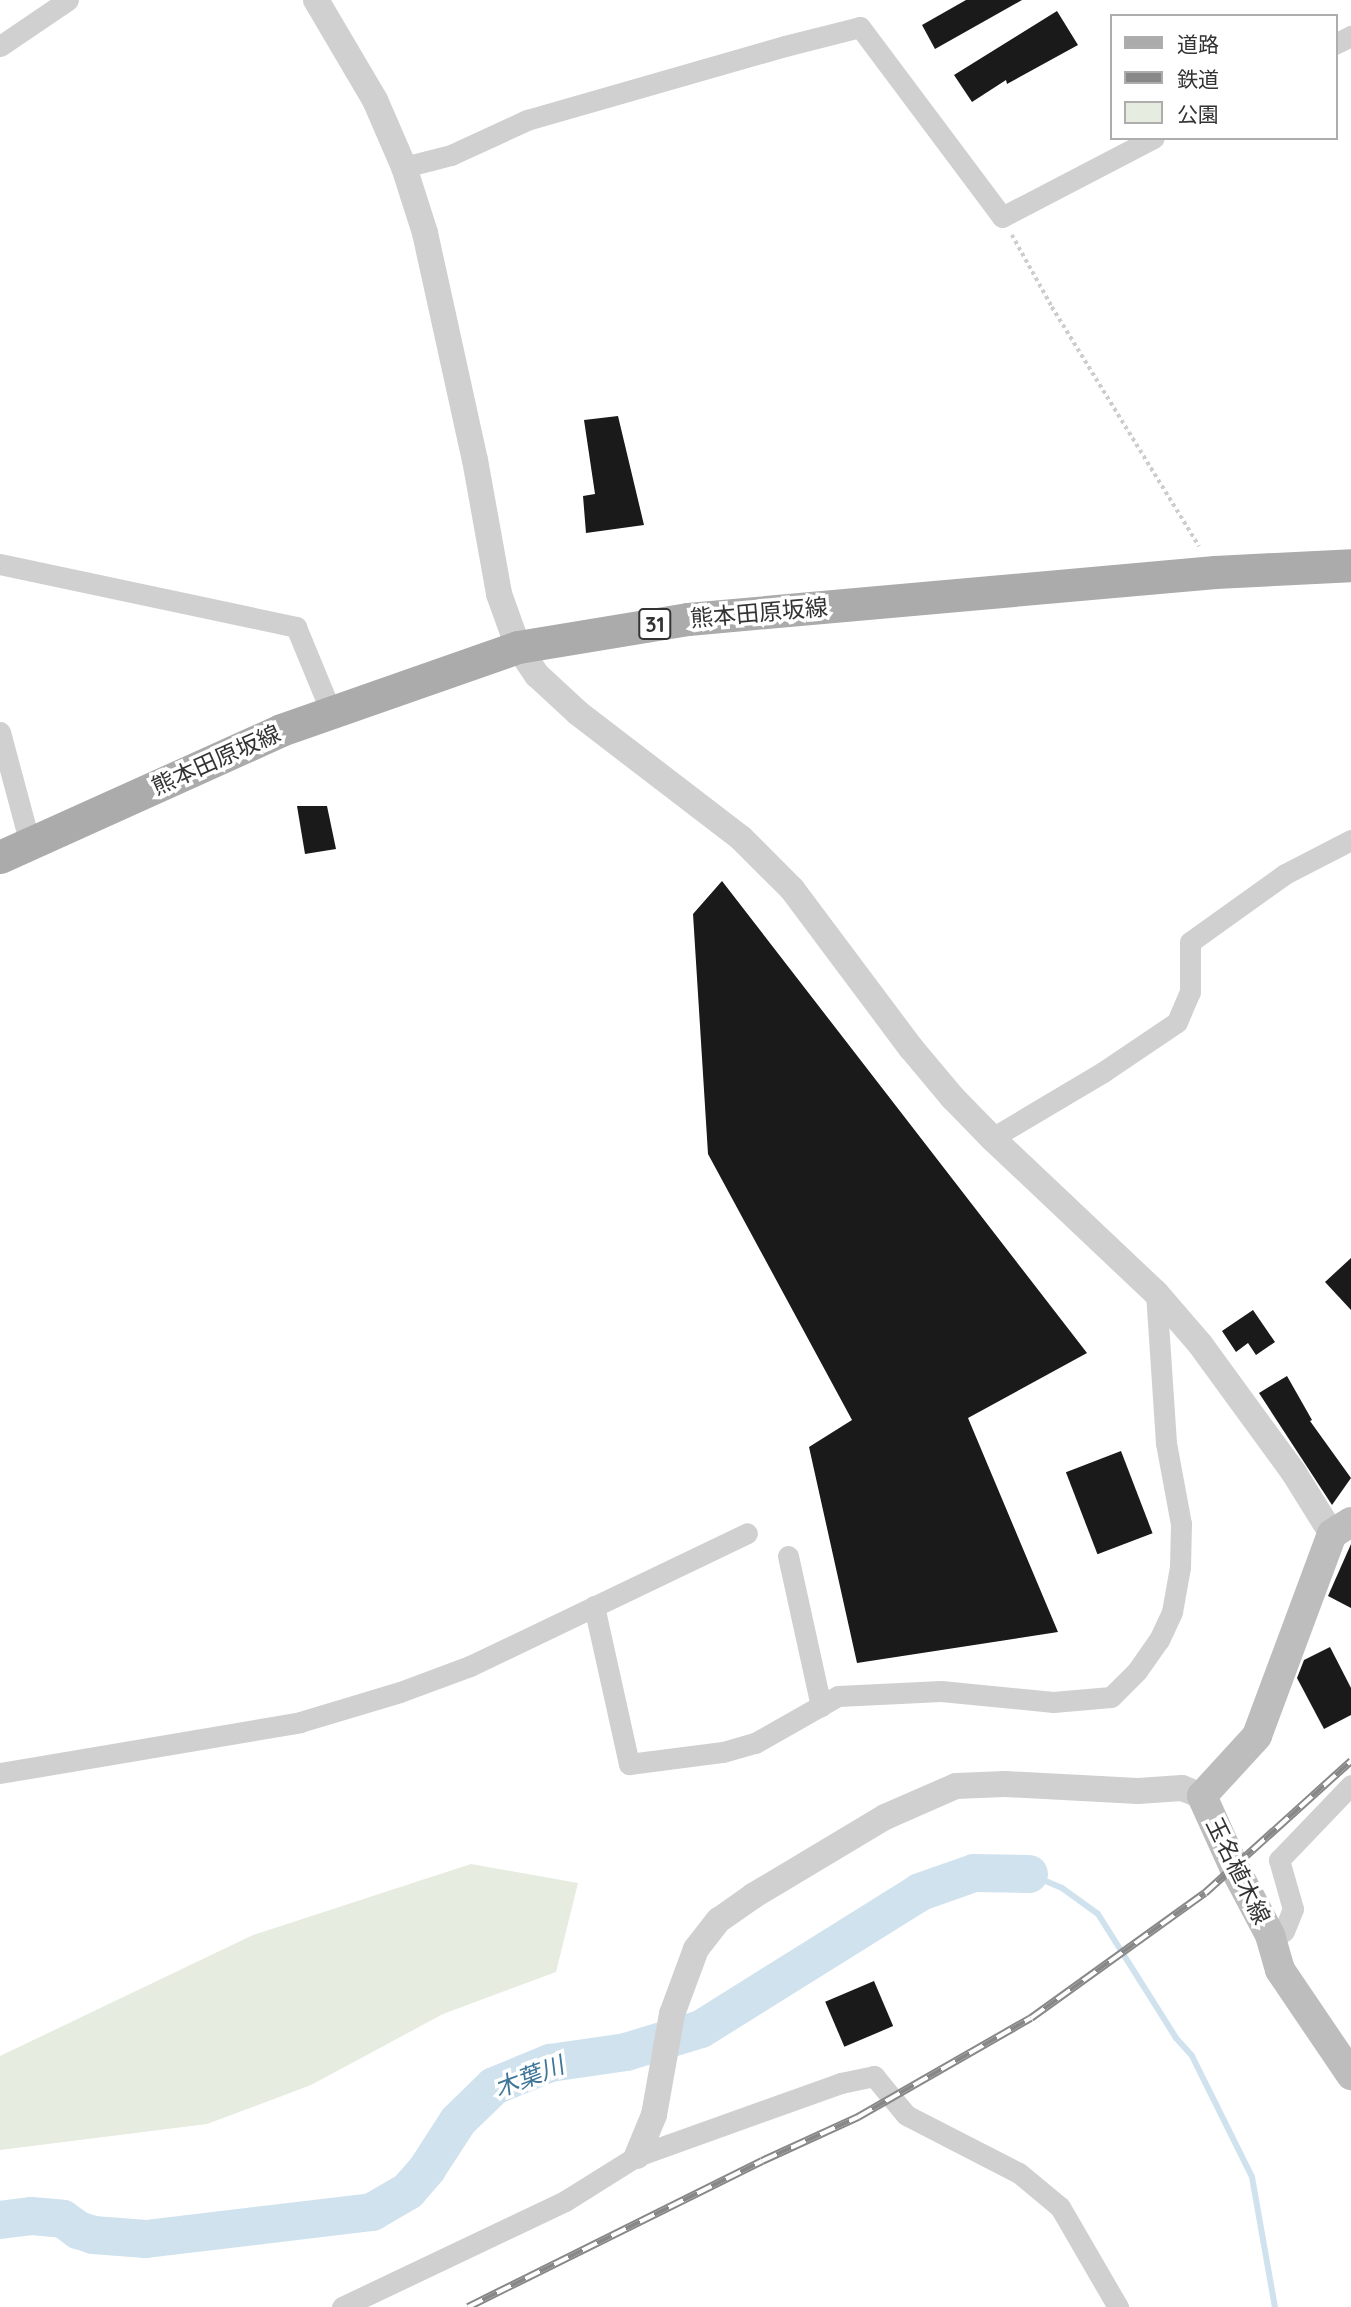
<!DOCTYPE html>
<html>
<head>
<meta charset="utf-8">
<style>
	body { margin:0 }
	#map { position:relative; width:1351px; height:2307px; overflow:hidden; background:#fff; font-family:Quicksand,"Noto Sans JP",sans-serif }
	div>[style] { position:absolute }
	.green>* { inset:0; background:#e6ecdf }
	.stream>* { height:6px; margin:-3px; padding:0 3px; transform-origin:3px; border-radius:3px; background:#cfe2ee }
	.river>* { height:38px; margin:-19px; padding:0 19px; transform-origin:19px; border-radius:19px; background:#cfe2ee }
	.building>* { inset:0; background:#1a1a1a; transform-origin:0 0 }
	.path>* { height:3.5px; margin-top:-1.75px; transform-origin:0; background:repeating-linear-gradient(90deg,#cdcdcd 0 3.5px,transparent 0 7px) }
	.minor>* { height:21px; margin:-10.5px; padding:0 10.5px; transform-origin:10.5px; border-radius:10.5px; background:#d0d0d0 }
	.tertiary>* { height:26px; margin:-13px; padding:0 13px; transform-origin:13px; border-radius:13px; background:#d0d0d0 }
	.secondary>* { height:30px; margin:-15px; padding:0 15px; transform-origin:15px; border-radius:15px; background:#bdbdbd }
	.primary>* { height:33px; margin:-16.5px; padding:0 16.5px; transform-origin:16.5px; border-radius:16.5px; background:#ababab }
	.rail>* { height:8px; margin-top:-4px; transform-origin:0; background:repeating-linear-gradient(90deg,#fff 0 16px,#888 0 32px); box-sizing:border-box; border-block:2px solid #888 }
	span { translate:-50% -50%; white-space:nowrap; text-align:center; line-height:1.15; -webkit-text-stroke:7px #fff; paint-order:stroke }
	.shield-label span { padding:2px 5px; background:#fff; border:2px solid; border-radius:5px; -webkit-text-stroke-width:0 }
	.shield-label { font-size:21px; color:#333; font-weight:700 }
	.street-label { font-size:23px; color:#333 }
	.water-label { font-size:24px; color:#3f7597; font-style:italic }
	.legend { position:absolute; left:1110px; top:14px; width:228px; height:126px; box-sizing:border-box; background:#fff; border:2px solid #adadad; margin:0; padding:9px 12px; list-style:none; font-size:21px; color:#333 }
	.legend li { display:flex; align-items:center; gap:14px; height:35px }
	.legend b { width:35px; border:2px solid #adadad }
</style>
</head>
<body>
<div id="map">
	<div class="green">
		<i style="clip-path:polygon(471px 1864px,578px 1883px,556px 1972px,443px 2014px,311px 2085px,207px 2124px,0 2150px,0 2056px,253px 1935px)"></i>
	</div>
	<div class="stream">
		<i style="left:1029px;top:1874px;width:36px;rotate:23deg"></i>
		<i style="left:1062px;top:1888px;width:44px;rotate:35.8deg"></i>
		<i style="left:1098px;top:1914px;width:146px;rotate:57.8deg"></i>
		<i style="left:1176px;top:2038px;width:24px;rotate:48deg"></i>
		<i style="left:1192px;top:2056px;width:135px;rotate:63.6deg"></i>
		<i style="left:1252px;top:2177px;width:132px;rotate:80deg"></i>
	</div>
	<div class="river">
		<i style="left:0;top:2220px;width:31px;rotate:-7deg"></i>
		<i style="left:31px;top:2216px;width:32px;rotate:5deg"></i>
		<i style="left:63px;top:2219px;width:19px;rotate:36deg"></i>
		<i style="left:78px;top:2230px;width:16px;rotate:18deg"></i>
		<i style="left:93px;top:2235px;width:53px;rotate:4.3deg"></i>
		<i style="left:146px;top:2239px;width:228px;rotate:-6.8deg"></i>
		<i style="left:372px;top:2212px;width:42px;rotate:-30.3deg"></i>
		<i style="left:408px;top:2191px;width:29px;rotate:-49deg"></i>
		<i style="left:427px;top:2169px;width:57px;rotate:-57.1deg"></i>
		<i style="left:458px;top:2121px;width:50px;rotate:-44.2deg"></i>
		<i style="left:494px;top:2086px;width:61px;rotate:-22.3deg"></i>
		<i style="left:550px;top:2063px;width:77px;rotate:-8.2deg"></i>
		<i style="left:626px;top:2052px;width:78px;rotate:-17deg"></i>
		<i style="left:701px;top:2029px;width:258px;rotate:-32deg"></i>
		<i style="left:920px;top:1892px;width:57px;rotate:-19.4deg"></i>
		<i style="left:974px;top:1873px;width:55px;rotate:1deg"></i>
	</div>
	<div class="building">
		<i style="clip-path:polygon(966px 0,1022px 0,935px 49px,922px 25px)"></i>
		<i style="clip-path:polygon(1057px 11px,1078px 45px,1007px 84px,1006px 80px,972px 102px,954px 75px)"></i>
		<i style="clip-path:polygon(618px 416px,644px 525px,586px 533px,583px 496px,595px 494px,584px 420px)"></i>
		<i style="clip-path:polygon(297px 806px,327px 806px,336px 849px,305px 854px)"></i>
		<i style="clip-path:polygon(722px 881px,1087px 1353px,968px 1418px,1058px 1632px,857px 1663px,809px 1447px,852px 1420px,708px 1154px,693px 914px)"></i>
		<i style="clip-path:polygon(1351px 1258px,1351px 1310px,1325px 1282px)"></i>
		<i style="clip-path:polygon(1253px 1310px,1275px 1342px,1256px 1355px,1248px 1343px,1236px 1352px,1222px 1331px)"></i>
		<i style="clip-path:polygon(1287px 1376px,1312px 1420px,1310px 1421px,1351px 1478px,1332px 1505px,1259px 1393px)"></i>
		<i style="left:1121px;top:1451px;width:88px;height:59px;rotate:69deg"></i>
		<i style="clip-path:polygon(1351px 1544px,1351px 1608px,1328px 1596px)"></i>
		<i style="clip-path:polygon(1330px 1647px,1351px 1688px,1351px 1715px,1324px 1729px,1297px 1678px,1304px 1660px)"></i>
		<i style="left:874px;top:1981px;width:49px;height:53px;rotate:67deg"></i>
	</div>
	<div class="path">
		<i style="left:1012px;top:235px;width:82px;rotate:60.9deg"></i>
		<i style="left:1052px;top:307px;width:281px;rotate:58.4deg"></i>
	</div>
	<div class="minor">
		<i style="left:1335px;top:44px;width:18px;rotate:-27deg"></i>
		<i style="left:0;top:46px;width:82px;rotate:-34.1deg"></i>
		<i style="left:404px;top:167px;width:49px;rotate:-14.3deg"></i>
		<i style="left:451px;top:155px;width:84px;rotate:-24.7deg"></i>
		<i style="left:527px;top:120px;width:268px;rotate:-16deg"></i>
		<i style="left:785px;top:46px;width:77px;rotate:-14.2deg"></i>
		<i style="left:860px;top:27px;width:237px;rotate:53.2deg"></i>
		<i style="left:1002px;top:217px;width:171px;rotate:-27.5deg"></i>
		<i style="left:0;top:564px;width:303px;rotate:12deg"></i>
		<i style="left:296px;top:627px;width:92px;rotate:67.6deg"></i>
		<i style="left:0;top:732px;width:116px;rotate:75deg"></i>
		<i style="left:992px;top:1138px;width:129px;rotate:-30.7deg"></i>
		<i style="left:1103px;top:1072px;width:89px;rotate:-34deg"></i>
		<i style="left:1177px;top:1022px;width:33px;rotate:-67deg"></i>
		<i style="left:1190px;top:992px;width:50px;rotate:-90deg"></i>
		<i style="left:1190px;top:942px;width:117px;rotate:-35.6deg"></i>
		<i style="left:1285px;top:874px;width:74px;rotate:-27.3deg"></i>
		<i style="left:788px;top:1556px;width:154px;rotate:77.6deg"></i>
		<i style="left:594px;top:1606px;width:162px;rotate:77.5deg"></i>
		<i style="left:629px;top:1764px;width:95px;rotate:-7.3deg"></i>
		<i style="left:723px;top:1752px;width:33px;rotate:-16deg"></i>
		<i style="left:755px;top:1743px;width:95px;rotate:-29.5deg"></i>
		<i style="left:838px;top:1696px;width:103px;rotate:-2.8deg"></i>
		<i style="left:941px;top:1691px;width:113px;rotate:5.6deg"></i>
		<i style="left:1053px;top:1702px;width:58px;rotate:-4.9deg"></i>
		<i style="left:1111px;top:1697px;width:37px;rotate:-45deg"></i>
		<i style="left:1137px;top:1671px;width:38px;rotate:-55deg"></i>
		<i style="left:1159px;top:1640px;width:31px;rotate:-65deg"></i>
		<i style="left:1172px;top:1612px;width:46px;rotate:-79.9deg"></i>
		<i style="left:1180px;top:1567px;width:43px;rotate:-88.7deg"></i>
		<i style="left:1181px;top:1524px;width:82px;rotate:-100.5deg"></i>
		<i style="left:1166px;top:1443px;width:150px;rotate:-93.8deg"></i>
		<i style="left:0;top:1773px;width:304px;rotate:-9.6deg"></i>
		<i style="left:300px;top:1722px;width:104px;rotate:-16.7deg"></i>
		<i style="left:400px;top:1692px;width:75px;rotate:-20.4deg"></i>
		<i style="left:470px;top:1666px;width:307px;rotate:-25.6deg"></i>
		<i style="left:1271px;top:1939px;width:15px;rotate:-32deg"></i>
		<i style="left:1284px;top:1931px;width:24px;rotate:-68deg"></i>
		<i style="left:1293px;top:1909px;width:51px;rotate:-105.9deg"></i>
		<i style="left:1279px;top:1860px;width:104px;rotate:-46.2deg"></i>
		<i style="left:342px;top:2307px;width:247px;rotate:-25.4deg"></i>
		<i style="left:565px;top:2201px;width:85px;rotate:-32deg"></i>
		<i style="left:637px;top:2156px;width:217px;rotate:-19.7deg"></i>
		<i style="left:841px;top:2083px;width:34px;rotate:-12deg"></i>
		<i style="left:874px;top:2076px;width:50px;rotate:50.6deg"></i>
		<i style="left:906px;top:2115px;width:127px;rotate:27.2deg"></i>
		<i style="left:1019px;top:2173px;width:53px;rotate:39.7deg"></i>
		<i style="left:1060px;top:2207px;width:116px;rotate:59.9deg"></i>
	</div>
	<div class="tertiary">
		<i style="left:316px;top:0;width:116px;rotate:59.5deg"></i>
		<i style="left:375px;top:100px;width:73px;rotate:66.6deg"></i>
		<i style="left:404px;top:167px;width:69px;rotate:72.3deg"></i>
		<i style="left:425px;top:233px;width:232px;rotate:77.6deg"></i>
		<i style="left:475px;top:460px;width:136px;rotate:79.8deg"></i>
		<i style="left:499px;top:594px;width:56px;rotate:70.3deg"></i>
		<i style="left:518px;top:647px;width:34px;rotate:56deg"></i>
		<i style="left:537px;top:675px;width:56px;rotate:42.8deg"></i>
		<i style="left:578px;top:713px;width:205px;rotate:37.5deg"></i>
		<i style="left:741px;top:838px;width:72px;rotate:45deg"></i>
		<i style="left:792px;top:889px;width:199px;rotate:53.2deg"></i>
		<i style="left:911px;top:1048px;width:65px;rotate:50deg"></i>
		<i style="left:953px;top:1098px;width:56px;rotate:45.7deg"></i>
		<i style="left:992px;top:1138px;width:226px;rotate:43.4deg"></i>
		<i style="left:1156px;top:1293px;width:67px;rotate:49.2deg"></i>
		<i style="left:1200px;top:1344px;width:160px;rotate:53.9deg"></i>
		<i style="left:1294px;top:1473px;width:72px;rotate:58.1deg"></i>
		<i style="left:637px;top:2156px;width:44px;rotate:-67.5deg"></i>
		<i style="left:654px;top:2115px;width:103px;rotate:-79.9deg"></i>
		<i style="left:672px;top:2014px;width:69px;rotate:-69.7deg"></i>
		<i style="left:696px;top:1949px;width:37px;rotate:-52deg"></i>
		<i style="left:719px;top:1920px;width:42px;rotate:-35.2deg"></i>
		<i style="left:753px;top:1896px;width:154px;rotate:-30.9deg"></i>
		<i style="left:885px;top:1817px;width:77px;rotate:-23.6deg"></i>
		<i style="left:956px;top:1786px;width:49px;rotate:-2.3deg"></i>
		<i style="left:1005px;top:1784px;width:133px;rotate:3deg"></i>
		<i style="left:1138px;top:1791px;width:44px;rotate:-3.9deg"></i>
		<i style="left:1182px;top:1788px;width:22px;rotate:22deg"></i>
	</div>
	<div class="secondary">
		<i style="left:1351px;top:1522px;width:22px;rotate:148deg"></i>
		<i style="left:1332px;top:1534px;width:215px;rotate:110.4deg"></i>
		<i style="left:1257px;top:1736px;width:81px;rotate:132.5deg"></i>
		<i style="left:1202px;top:1796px;width:78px;rotate:65.7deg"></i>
		<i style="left:1234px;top:1867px;width:77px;rotate:62.1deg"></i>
		<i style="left:1270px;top:1935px;width:36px;rotate:74deg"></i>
		<i style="left:1280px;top:1970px;width:127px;rotate:55.9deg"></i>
	</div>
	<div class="primary">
		<i style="left:0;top:857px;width:308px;rotate:-24.3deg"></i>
		<i style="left:281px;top:730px;width:251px;rotate:-19.3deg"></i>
		<i style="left:518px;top:647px;width:172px;rotate:-9.4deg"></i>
		<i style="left:688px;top:619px;width:529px;rotate:-5.1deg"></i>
		<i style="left:1215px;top:572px;width:136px;rotate:-2.9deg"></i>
	</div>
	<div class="rail">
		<i style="left:468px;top:2307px;width:328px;rotate:-26.4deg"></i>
		<i style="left:762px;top:2161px;width:106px;rotate:-24.6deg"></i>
		<i style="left:858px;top:2117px;width:199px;rotate:-29.8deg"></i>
		<i style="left:1031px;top:2018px;width:214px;rotate:-35.7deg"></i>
		<i style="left:1205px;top:1893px;width:197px;rotate:-42.1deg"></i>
	</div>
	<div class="shield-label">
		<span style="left:655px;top:624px">31</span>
	</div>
	<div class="street-label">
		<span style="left:759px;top:613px;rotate:-5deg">熊本田原坂線</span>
		<span style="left:216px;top:760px;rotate:-24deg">熊本田原坂線</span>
		<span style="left:1238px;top:1871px;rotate:64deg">玉名植木線</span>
	</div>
	<div class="water-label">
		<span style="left:529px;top:2077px;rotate:-21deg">木葉川</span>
	</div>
	<ul class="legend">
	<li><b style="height:9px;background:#ababab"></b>道路</li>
	<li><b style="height:9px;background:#888"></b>鉄道</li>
	<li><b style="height:19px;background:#e6ecdf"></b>公園</li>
	</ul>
</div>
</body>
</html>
